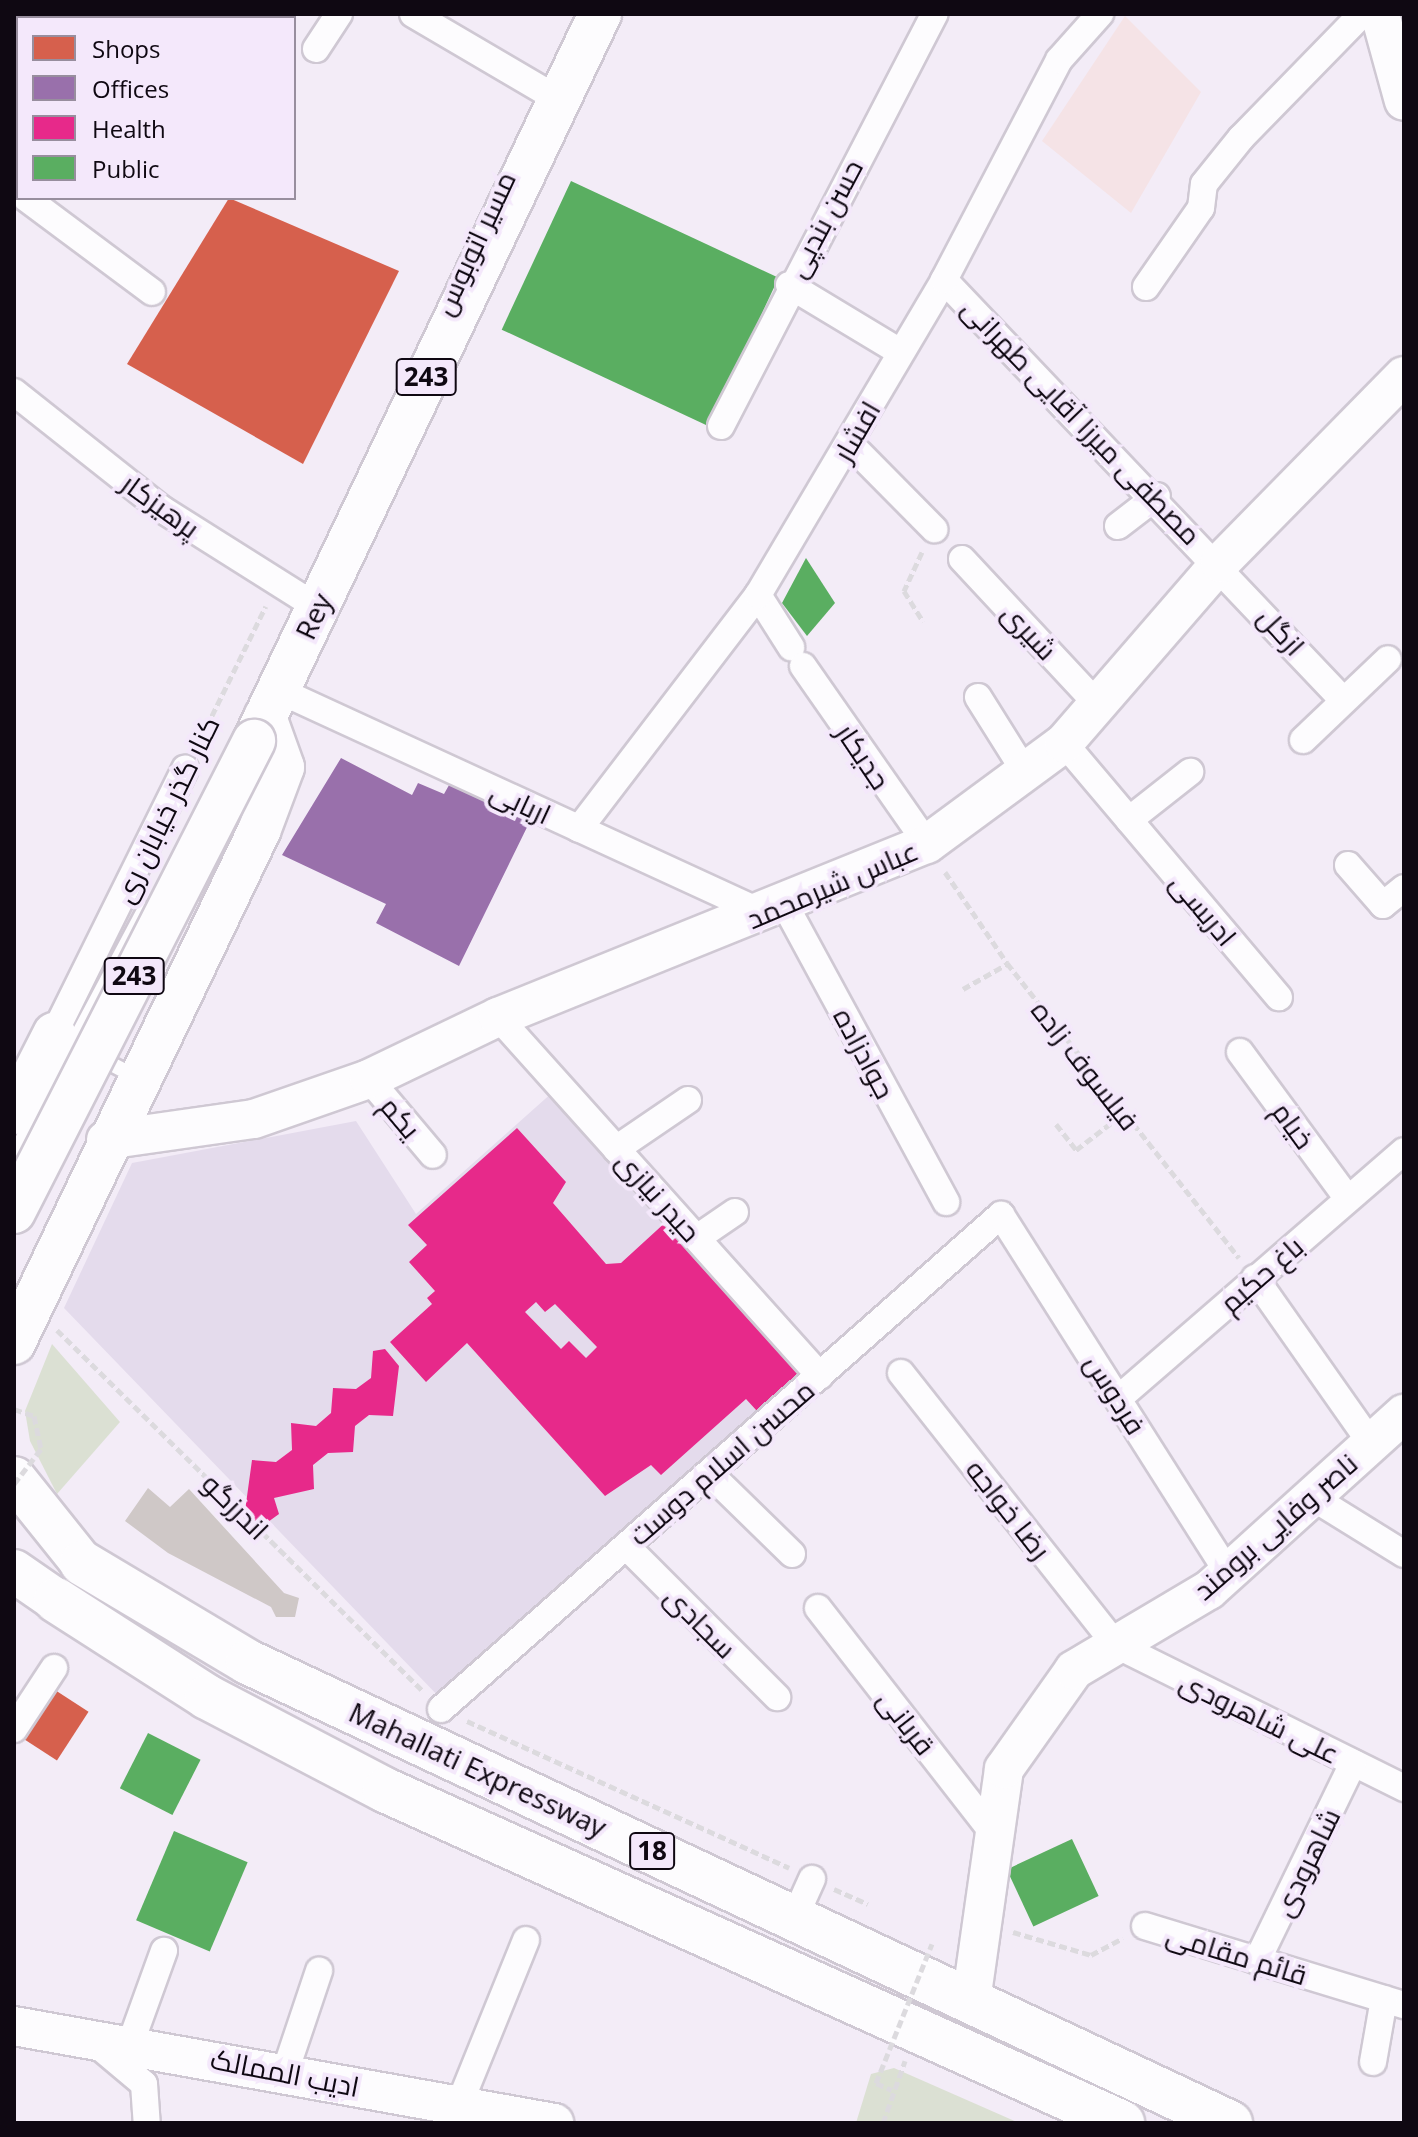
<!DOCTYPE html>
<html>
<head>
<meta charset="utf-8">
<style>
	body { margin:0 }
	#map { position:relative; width:1418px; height:2137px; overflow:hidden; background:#f3ecf7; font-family:"Open Sans",Cairo,sans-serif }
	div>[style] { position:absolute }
	.education>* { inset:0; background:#f5e3e6 }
	.medical>* { inset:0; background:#e4dbec }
	.green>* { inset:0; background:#dbe0d3 }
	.shops>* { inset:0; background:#d6604d; transform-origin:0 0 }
	.offices>* { inset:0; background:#9970ab }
	.health>* { inset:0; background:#e7298a }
	.public>* { inset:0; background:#5aae61; transform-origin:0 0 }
	.building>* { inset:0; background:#cfc8c7 }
	.path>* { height:5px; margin-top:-2.5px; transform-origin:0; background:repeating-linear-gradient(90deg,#dcdade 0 8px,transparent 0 12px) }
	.roads { filter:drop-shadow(2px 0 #cfc8d3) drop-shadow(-2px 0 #cfc8d3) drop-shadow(0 2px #cfc8d3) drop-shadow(0 -2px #cfc8d3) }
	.lane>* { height:14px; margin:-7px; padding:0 7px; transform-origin:7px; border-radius:7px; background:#fdfcfe }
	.street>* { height:26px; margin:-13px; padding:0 13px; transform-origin:13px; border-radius:13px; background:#fdfcfe }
	.secondary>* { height:38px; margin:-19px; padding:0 19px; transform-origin:19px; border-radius:19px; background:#fdfcfe }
	.primary>* { height:42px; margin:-21px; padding:0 21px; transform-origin:21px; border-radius:21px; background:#fdfcfe }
	.highway>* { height:44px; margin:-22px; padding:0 22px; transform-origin:22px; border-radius:22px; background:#fdfcfe }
	.path-bridge>* { height:5px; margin-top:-2.5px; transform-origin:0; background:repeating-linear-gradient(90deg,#dcdade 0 8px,transparent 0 12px) }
	.bridges { filter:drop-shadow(2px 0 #cfc8d3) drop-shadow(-2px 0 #cfc8d3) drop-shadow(0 2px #cfc8d3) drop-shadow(0 -2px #cfc8d3) }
	.primary-bridge>* { height:42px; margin:-21px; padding:0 21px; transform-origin:21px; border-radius:21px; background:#fdfcfe }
	span { translate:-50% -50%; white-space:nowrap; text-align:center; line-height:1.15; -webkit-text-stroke:8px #f4e8fb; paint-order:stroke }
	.shield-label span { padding:2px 6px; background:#f4e8fb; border:2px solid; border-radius:6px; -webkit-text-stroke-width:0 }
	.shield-label { font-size:26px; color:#0f0812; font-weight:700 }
	.street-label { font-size:28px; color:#0f0812 }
	.frame { position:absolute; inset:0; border:16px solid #0f0812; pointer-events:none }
	.legend { position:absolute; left:16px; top:16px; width:280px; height:184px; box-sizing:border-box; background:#f4e8fb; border:2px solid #988e9e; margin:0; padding:10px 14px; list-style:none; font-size:24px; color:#0f0812 }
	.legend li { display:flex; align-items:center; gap:16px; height:40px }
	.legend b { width:40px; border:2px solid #988e9e }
</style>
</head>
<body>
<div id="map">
	<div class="education">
		<i style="clip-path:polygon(1125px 16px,1201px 92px,1131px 213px,1042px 141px)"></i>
	</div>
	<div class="medical">
		<i style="clip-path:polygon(554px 1091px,807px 1371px,443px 1701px,64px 1308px,132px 1163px,356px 1121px,416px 1214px)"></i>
	</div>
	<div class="green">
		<i style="clip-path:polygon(52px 1344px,120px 1422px,57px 1494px,30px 1441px,25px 1411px)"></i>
		<i style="clip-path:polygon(894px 2068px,1019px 2123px,856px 2123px,871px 2074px)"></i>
	</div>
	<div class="shops">
		<i style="clip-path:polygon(229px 198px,399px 271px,303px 464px,127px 364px)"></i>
		<i style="left:55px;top:1690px;width:40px;height:58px;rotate:33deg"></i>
	</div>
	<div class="offices">
		<i style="clip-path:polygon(341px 758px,412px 795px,418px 783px,444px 794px,453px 778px,533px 815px,459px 966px,376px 923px,386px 904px,282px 855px)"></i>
	</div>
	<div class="health">
		<i style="clip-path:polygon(evenodd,517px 1128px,566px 1182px,553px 1203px,606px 1264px,621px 1263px,668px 1220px,803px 1369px,757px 1411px,746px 1399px,661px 1475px,651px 1465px,605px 1496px,467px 1343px,426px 1382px,390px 1342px,432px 1304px,427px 1298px,435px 1291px,409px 1262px,427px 1245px,408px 1225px,517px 1128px,536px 1302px,545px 1312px,555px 1304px,597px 1347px,586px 1358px,569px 1341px,561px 1349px,525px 1312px,536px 1302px)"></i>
		<i style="clip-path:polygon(385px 1349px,399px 1366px,393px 1416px,369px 1415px,355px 1426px,353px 1452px,328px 1453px,313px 1465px,314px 1489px,274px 1498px,279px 1514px,261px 1527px,245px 1511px,252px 1460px,276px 1462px,292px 1450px,291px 1423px,316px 1426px,331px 1413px,333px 1388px,356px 1389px,371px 1378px,373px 1351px)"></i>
	</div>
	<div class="public">
		<i style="left:571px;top:181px;width:229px;height:164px;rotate:25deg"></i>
		<i style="clip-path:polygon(806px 558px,835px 603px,807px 636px,782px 603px)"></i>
		<i style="left:148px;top:1733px;width:59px;height:62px;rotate:27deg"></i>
		<i style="left:174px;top:1831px;width:80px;height:97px;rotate:23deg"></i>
		<i style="left:1072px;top:1839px;width:63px;height:72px;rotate:65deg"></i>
	</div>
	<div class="building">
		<i style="clip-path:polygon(148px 1488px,170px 1507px,189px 1489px,284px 1593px,299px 1598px,295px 1617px,276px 1617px,271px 1607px,168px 1553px,125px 1521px)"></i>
	</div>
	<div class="path">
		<i style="left:922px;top:552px;width:43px;rotate:114.8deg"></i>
		<i style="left:904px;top:591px;width:36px;rotate:58deg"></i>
		<i style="left:196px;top:748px;width:158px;rotate:-63.8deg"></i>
		<i style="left:945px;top:872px;width:110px;rotate:55.7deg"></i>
		<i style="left:1007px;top:963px;width:375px;rotate:51.8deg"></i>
		<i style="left:963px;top:989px;width:51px;rotate:-29.6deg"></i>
		<i style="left:1056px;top:1124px;width:33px;rotate:52deg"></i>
		<i style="left:1076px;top:1150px;width:59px;rotate:-37.5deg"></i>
		<i style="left:57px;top:1330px;width:514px;rotate:44.61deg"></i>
		<i style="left:14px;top:1409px;width:21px;rotate:19deg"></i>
		<i style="left:34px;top:1416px;width:34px;rotate:78deg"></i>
		<i style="left:467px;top:1721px;width:354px;rotate:24.5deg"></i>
		<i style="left:834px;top:1889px;width:37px;rotate:24deg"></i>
		<i style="left:1013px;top:1932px;width:81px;rotate:16.4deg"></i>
		<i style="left:1091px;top:1955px;width:36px;rotate:-28deg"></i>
		<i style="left:876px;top:2083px;width:17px;rotate:24deg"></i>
		<i style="left:883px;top:2123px;width:66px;rotate:-70.5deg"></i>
	</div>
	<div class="roads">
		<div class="lane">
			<i style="left:96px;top:1056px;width:47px;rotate:27.6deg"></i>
			<i style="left:14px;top:1155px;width:279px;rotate:-62deg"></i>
		</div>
		<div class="street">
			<i style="left:146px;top:14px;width:7px;rotate:34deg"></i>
			<i style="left:413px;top:14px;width:154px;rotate:30.4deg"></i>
			<i style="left:50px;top:18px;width:4px;rotate:-76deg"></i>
			<i style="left:316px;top:49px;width:42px;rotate:-56.7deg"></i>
			<i style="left:14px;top:83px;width:8px;rotate:-60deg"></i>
			<i style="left:26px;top:198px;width:157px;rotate:36.7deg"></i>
			<i style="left:944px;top:280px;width:579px;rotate:46.47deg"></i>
			<i style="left:789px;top:285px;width:130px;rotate:31.1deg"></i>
			<i style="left:1146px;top:287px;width:96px;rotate:-55.2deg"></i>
			<i style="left:1201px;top:208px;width:24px;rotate:-83deg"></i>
			<i style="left:1204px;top:184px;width:59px;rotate:-51.2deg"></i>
			<i style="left:1241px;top:138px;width:173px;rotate:-45.7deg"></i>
			<i style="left:14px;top:392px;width:190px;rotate:38.4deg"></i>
			<i style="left:163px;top:510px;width:182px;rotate:32.2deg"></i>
			<i style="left:721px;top:426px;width:464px;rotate:-62.6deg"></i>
			<i style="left:850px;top:444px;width:120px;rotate:45.3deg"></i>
			<i style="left:1118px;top:526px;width:49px;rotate:-37.6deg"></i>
			<i style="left:962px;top:559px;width:198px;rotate:47deg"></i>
			<i style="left:758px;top:595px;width:62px;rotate:57.6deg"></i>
			<i style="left:803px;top:666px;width:217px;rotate:55.1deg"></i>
			<i style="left:278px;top:690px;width:536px;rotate:24.7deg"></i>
			<i style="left:978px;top:697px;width:92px;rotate:57.9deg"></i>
			<i style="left:1303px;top:740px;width:117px;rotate:-43.6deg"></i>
			<i style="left:1064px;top:743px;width:333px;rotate:49.8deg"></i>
			<i style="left:1129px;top:820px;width:78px;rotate:-38.2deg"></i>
			<i style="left:579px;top:829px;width:295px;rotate:-52.6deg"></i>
			<i style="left:758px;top:595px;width:366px;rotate:-59.4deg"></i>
			<i style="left:944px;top:280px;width:248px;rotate:-62.4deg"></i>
			<i style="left:1059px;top:60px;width:62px;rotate:-48.3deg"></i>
			<i style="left:1348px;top:865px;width:53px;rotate:48.8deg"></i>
			<i style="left:1383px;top:905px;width:27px;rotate:-39deg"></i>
			<i style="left:785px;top:905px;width:338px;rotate:61.5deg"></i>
			<i style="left:498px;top:1017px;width:482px;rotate:48.1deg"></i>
			<i style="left:54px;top:1034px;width:296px;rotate:-63.7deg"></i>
			<i style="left:1240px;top:1052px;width:182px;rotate:53.7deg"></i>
			<i style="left:369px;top:1079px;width:99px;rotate:49.9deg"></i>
			<i style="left:616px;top:1149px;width:87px;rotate:-34.2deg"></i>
			<i style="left:697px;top:1238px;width:46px;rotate:-34.4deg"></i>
			<i style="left:1255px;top:1278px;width:202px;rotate:54.9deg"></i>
			<i style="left:901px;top:1373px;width:347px;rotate:51.7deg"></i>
			<i style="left:1116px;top:1645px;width:322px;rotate:26.4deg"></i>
			<i style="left:1119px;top:1398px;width:377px;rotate:-40.9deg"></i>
			<i style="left:709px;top:1473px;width:116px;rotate:44.3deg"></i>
			<i style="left:1312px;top:1497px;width:108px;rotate:31.8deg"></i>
			<i style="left:626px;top:1546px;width:214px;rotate:45deg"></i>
			<i style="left:818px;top:1608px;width:288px;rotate:52.1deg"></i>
			<i style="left:441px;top:1709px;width:747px;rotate:-41.42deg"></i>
			<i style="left:1001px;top:1215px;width:424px;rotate:57.6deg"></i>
			<i style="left:14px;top:1729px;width:73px;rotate:-56.7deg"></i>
			<i style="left:794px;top:1919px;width:44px;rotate:-65.8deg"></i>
			<i style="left:1145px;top:1926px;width:271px;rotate:17deg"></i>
			<i style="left:1257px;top:1961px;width:220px;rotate:-64.1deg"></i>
			<i style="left:94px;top:2042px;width:65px;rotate:40deg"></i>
			<i style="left:144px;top:2084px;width:39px;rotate:86deg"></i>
			<i style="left:131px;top:2042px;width:97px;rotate:-70.1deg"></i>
			<i style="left:1373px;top:2062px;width:64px;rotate:-80.1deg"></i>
			<i style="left:285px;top:2072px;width:107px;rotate:-71.4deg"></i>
			<i style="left:459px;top:2105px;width:178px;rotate:-67.9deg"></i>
		</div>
		<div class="secondary">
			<i style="left:1380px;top:14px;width:90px;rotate:74.6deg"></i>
			<i style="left:106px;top:1140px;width:149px;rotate:-8.1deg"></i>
			<i style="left:254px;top:1119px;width:122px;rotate:-19.2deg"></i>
			<i style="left:369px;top:1079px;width:143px;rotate:-25.7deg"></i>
			<i style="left:498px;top:1017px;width:463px;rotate:-22deg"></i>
			<i style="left:927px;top:844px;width:170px;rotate:-36.4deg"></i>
			<i style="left:1064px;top:743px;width:238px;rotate:-49.1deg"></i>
			<i style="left:1220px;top:563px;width:262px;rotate:-45.5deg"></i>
			<i style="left:971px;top:2001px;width:234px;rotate:-81.9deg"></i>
			<i style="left:1004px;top:1769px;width:121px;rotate:-54.7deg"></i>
			<i style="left:1074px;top:1670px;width:157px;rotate:-30.7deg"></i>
			<i style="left:1209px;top:1590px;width:263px;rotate:-42.1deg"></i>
			<i style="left:14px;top:2026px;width:549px;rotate:10.18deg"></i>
		</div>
		<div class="primary">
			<i style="left:254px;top:741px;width:805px;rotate:-64.55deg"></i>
			<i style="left:14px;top:1113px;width:89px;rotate:-63.1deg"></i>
			<i style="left:14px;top:1343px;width:568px;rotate:-64.43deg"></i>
			<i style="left:259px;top:831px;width:68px;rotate:-69.4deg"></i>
			<i style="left:283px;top:767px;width:53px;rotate:-109.8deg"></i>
			<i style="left:14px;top:1478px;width:109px;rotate:51.3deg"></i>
			<i style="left:14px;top:1571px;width:51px;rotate:34.6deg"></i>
		</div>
		<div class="highway">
			<i style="left:82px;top:1563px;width:193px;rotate:30.8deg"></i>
			<i style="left:248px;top:1662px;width:1085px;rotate:25.15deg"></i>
			<i style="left:56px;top:1600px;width:179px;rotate:32.7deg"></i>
			<i style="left:207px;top:1697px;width:201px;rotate:27.6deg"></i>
			<i style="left:385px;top:1790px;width:809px;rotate:24.31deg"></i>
		</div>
	</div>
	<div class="path-bridge">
		<i style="left:14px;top:1484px;width:44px;rotate:-52.4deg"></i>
		<i style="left:876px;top:2083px;width:150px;rotate:-68.1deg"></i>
	</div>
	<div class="bridges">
		<div class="primary-bridge">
			<i style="left:14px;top:1212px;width:529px;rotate:-63deg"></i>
		</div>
	</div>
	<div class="shield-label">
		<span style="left:426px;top:377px">243</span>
		<span style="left:134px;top:976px">243</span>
		<span style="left:652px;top:1851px">18</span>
	</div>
	<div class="street-label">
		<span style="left:824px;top:218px;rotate:-62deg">حسن بندپی</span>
		<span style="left:474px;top:243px;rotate:-65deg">مسیر اتوبوس</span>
		<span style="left:1082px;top:421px;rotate:46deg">مصطفی میرزا آقایی طهرانی</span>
		<span style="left:856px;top:431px;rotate:-60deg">افشار</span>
		<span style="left:161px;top:505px;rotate:36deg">پرهیزکار</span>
		<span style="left:313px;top:616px;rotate:-65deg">Rey</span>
		<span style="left:1030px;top:631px;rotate:47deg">شیری</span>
		<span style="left:1282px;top:631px;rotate:48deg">ازگل</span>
		<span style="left:864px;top:756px;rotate:56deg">جدیکار</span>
		<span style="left:521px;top:802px;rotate:25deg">اربابی</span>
		<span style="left:166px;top:809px;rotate:-64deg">کنار گذر خیابان ری</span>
		<span style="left:832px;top:884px;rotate:-23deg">عباس شیرمحمد</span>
		<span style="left:1204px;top:909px;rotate:50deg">ادریسی</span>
		<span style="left:865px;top:1053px;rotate:62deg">جوادزاده</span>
		<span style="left:1086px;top:1065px;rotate:52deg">فیلسوف زاده</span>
		<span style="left:401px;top:1117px;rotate:50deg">یکم</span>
		<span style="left:1294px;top:1125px;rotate:54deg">خیام</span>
		<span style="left:659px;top:1196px;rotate:48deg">حیدر نیازی</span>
		<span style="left:1261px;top:1274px;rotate:-41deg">باغ حکیم</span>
		<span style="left:1116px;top:1394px;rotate:58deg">فردوس</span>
		<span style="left:721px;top:1462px;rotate:-41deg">محسن اسلام دوست</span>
		<span style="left:236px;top:1506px;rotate:45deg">اندرزگو</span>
		<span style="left:1009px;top:1509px;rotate:52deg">رضا خواجه</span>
		<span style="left:1275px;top:1526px;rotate:-41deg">ناصر وفایی برومند</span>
		<span style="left:701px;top:1622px;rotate:45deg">سجادی</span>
		<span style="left:1260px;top:1717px;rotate:26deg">علی شاهرودی</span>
		<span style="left:907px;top:1722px;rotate:52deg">قربانی</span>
		<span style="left:478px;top:1769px;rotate:25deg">Mahallati Expressway</span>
		<span style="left:1306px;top:1862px;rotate:-64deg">شاهرودی</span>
		<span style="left:1237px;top:1954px;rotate:17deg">قائم مقامی</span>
		<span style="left:285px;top:2072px;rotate:11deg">ادیب الممالک</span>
	</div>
	<div class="frame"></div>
	<ul class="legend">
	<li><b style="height:22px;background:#d6604d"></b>Shops</li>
	<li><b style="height:22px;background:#9970ab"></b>Offices</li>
	<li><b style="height:22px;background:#e7298a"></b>Health</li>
	<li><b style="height:22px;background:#5aae61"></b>Public</li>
	</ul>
</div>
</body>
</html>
